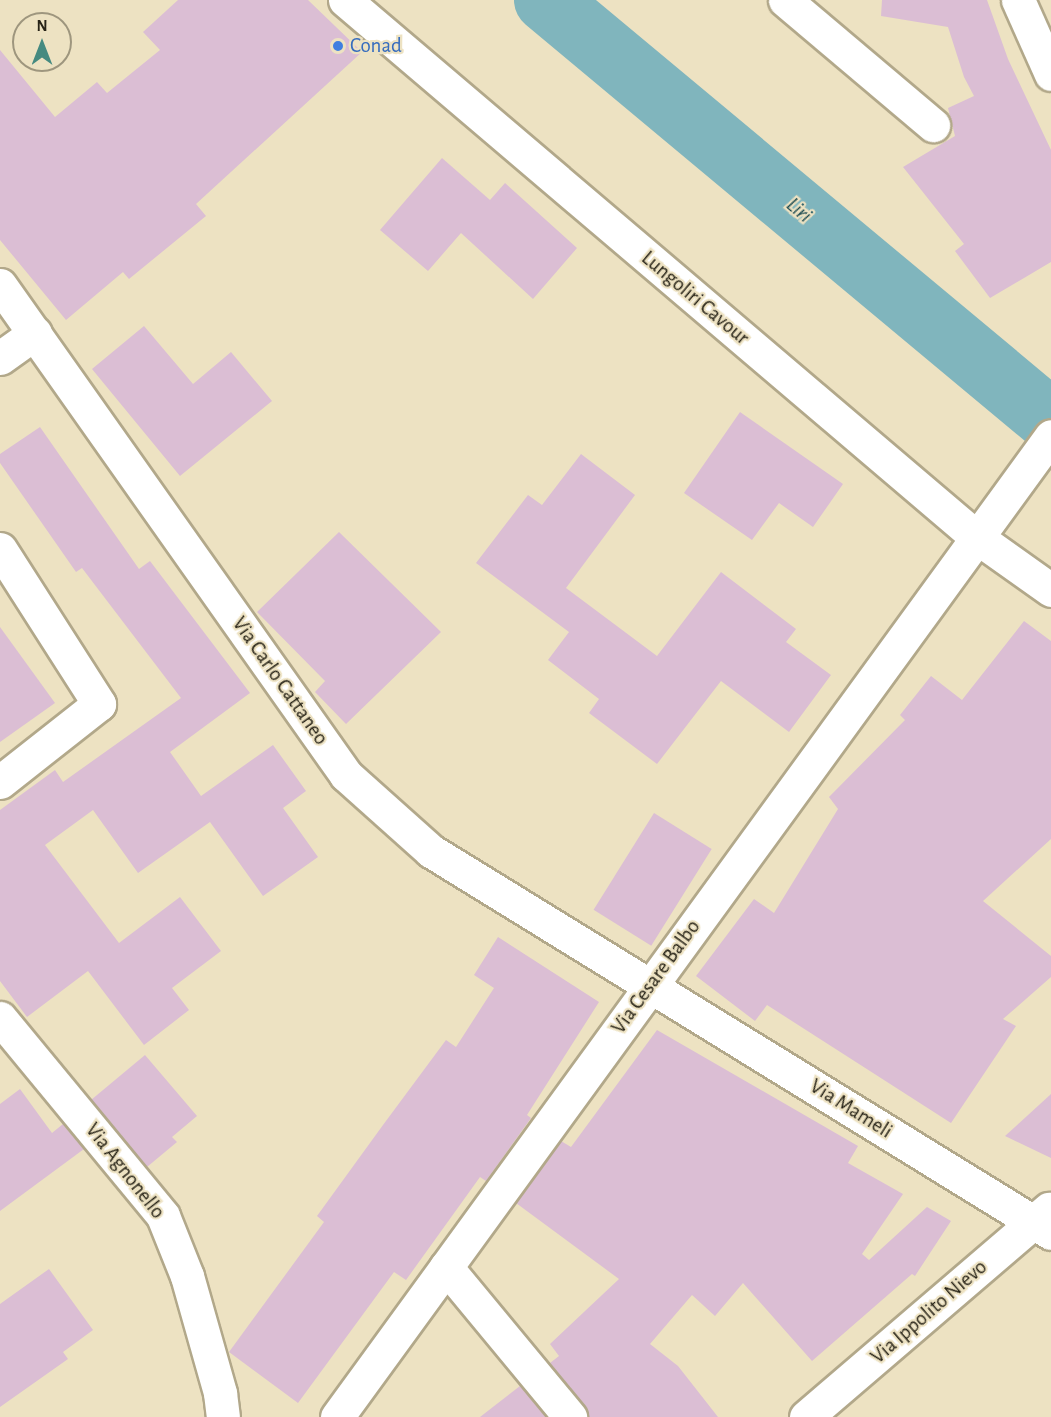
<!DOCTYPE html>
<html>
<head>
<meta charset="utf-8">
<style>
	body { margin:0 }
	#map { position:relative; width:1051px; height:1417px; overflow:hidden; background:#ede2c2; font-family:"Alegreya Sans",sans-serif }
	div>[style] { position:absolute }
	.river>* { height:64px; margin:-32px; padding:0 32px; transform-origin:32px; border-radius:32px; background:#80b5bd }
	.building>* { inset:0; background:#dbbed4; transform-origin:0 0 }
	.roads { filter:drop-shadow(2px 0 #b2a88a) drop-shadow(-2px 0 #b2a88a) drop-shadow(0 2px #b2a88a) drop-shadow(0 -2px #b2a88a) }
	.minor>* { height:33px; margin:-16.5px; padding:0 16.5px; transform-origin:16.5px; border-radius:16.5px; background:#fff }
	.tertiary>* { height:33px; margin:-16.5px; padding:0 16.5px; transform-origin:16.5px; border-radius:16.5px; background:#fff }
	.dots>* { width:16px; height:16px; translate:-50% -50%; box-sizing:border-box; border:3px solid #ede2c2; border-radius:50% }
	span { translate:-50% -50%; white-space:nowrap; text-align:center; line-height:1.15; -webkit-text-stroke:4.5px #ede2c2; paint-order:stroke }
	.shop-label { font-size:21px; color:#366cbe }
	.left { translate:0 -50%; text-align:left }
	.street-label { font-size:21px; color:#272317 }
	.water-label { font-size:22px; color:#18484f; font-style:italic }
	.north { position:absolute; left:12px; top:12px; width:60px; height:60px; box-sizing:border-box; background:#ede2c2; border:2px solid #9e967e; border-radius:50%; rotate:0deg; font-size:16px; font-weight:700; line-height:24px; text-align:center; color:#272317 }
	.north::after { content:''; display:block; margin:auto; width:21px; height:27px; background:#458a80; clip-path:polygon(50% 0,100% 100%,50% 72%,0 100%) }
</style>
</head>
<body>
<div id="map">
	<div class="river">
		<i style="left:546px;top:0;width:657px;rotate:39.82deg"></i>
	</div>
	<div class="building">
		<i style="clip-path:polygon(178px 0,308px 0,362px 52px,196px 204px,206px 216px,129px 279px,123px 272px,66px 320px,0 240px,0 50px,55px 117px,97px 82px,107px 93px,160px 50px,143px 32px)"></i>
		<i style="clip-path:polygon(882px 0,987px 0,1008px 59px,1051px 150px,1051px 262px,990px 298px,955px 251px,964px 244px,903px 167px,955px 136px,948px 108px,974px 96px,964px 77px,948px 27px,881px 16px)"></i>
		<i style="clip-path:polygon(442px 158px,490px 200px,505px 183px,577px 248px,533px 299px,461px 233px,428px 271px,380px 230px)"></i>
		<i style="clip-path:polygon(144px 326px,193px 384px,231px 352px,272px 401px,180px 476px,92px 369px)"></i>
		<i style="clip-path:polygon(740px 412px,843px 484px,813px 527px,779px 503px,752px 540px,684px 493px)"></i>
		<i style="clip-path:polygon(40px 427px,139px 569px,150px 561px,250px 693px,170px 752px,201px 796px,273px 745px,306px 791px,283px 808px,318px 857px,263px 896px,210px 822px,138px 873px,93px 810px,45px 845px,119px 943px,180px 897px,221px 951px,172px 988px,189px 1010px,144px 1045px,88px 971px,27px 1017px,0 981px,0 810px,55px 770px,63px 782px,181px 698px,82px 568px,76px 572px,0 463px,0 454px)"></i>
		<i style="clip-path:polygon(581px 454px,635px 495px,566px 588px,657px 656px,721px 572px,796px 629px,786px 642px,831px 675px,789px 732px,721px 681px,657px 764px,589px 713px,599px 699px,548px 660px,569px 632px,476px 563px,528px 495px,542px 505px)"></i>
		<i style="clip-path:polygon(339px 532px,441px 632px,346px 724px,315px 692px,325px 681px,257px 612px)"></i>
		<i style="clip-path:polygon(1024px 621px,1051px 641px,1051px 839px,983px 901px,1051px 956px,1051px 977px,1003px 1019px,1016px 1026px,951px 1123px,767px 1005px,755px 1021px,696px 976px,754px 899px,774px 913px,838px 809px,829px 797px,905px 720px,900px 715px,931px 676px,962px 700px)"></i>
		<i style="clip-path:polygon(0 627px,55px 703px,0 742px)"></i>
		<i style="left:654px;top:813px;width:68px;height:114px;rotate:32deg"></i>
		<i style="clip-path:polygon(498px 937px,599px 1002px,527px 1115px,531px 1118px,486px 1181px,480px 1177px,406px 1280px,394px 1272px,298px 1403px,229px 1352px,324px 1222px,317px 1216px,383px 1125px,446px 1040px,456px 1047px,494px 988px,474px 975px)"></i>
		<i style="clip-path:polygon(657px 1030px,858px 1146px,848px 1163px,903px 1194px,862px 1254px,869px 1260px,927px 1207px,951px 1221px,915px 1276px,912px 1274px,812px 1361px,743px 1283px,715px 1316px,692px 1295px,650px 1344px,678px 1366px,718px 1417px,588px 1417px,584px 1405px,550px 1363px,559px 1356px,550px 1344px,619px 1279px,516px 1203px,561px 1141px,571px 1147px)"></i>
		<i style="clip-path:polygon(145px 1055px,197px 1116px,172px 1137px,177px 1142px,147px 1167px,91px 1100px)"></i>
		<i style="clip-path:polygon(20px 1089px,52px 1133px,63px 1124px,84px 1149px,0 1211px,0 1104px)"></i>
		<i style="clip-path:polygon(1051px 1094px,1051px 1158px,1005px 1136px)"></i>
		<i style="clip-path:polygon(49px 1269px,93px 1330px,63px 1352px,68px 1359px,0 1407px,0 1304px)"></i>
		<i style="clip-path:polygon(520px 1386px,546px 1417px,480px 1417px)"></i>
	</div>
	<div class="roads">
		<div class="minor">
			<i style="left:785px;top:0;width:194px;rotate:40.2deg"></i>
			<i style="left:1018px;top:0;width:81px;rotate:66deg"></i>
			<i style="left:0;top:285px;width:600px;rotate:54.77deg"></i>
			<i style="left:346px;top:775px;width:114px;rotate:41.8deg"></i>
			<i style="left:431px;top:851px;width:728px;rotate:31.64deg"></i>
			<i style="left:0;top:358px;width:43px;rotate:-35.5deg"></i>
			<i style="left:0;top:549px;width:184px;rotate:57.4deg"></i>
			<i style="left:99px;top:704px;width:126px;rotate:141.8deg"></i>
			<i style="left:0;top:1018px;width:256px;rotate:50.5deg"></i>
			<i style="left:163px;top:1216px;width:65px;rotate:68.2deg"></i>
			<i style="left:187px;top:1276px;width:122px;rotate:74.2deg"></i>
			<i style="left:220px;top:1393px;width:24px;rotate:83deg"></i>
			<i style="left:446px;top:1267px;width:195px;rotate:50.4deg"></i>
			<i style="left:337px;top:1417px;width:1213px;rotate:-53.95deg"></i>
			<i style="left:806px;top:1417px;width:320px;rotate:-40.6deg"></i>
		</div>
		<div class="tertiary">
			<i style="left:345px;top:0;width:827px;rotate:40.39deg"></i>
			<i style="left:975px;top:536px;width:93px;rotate:35.4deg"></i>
		</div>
	</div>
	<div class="dots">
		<i style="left:338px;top:46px;background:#3f7fe0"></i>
	</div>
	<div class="shop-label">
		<span class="left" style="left:350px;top:46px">Conad</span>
	</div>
	<div class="street-label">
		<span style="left:695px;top:298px;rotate:40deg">Lungoliri Cavour</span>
		<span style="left:280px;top:681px;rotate:55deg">Via Carlo Cattaneo</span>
		<span style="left:656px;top:977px;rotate:-54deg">Via Cesare Balbo</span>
		<span style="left:851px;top:1109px;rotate:32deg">Via Mameli</span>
		<span style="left:125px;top:1171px;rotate:52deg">Via Agnonello</span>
		<span style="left:929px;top:1312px;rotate:-41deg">Via Ippolito Nievo</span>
	</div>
	<div class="water-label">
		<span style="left:799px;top:210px;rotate:40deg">Liri</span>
	</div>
	<div class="north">N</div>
</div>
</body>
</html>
